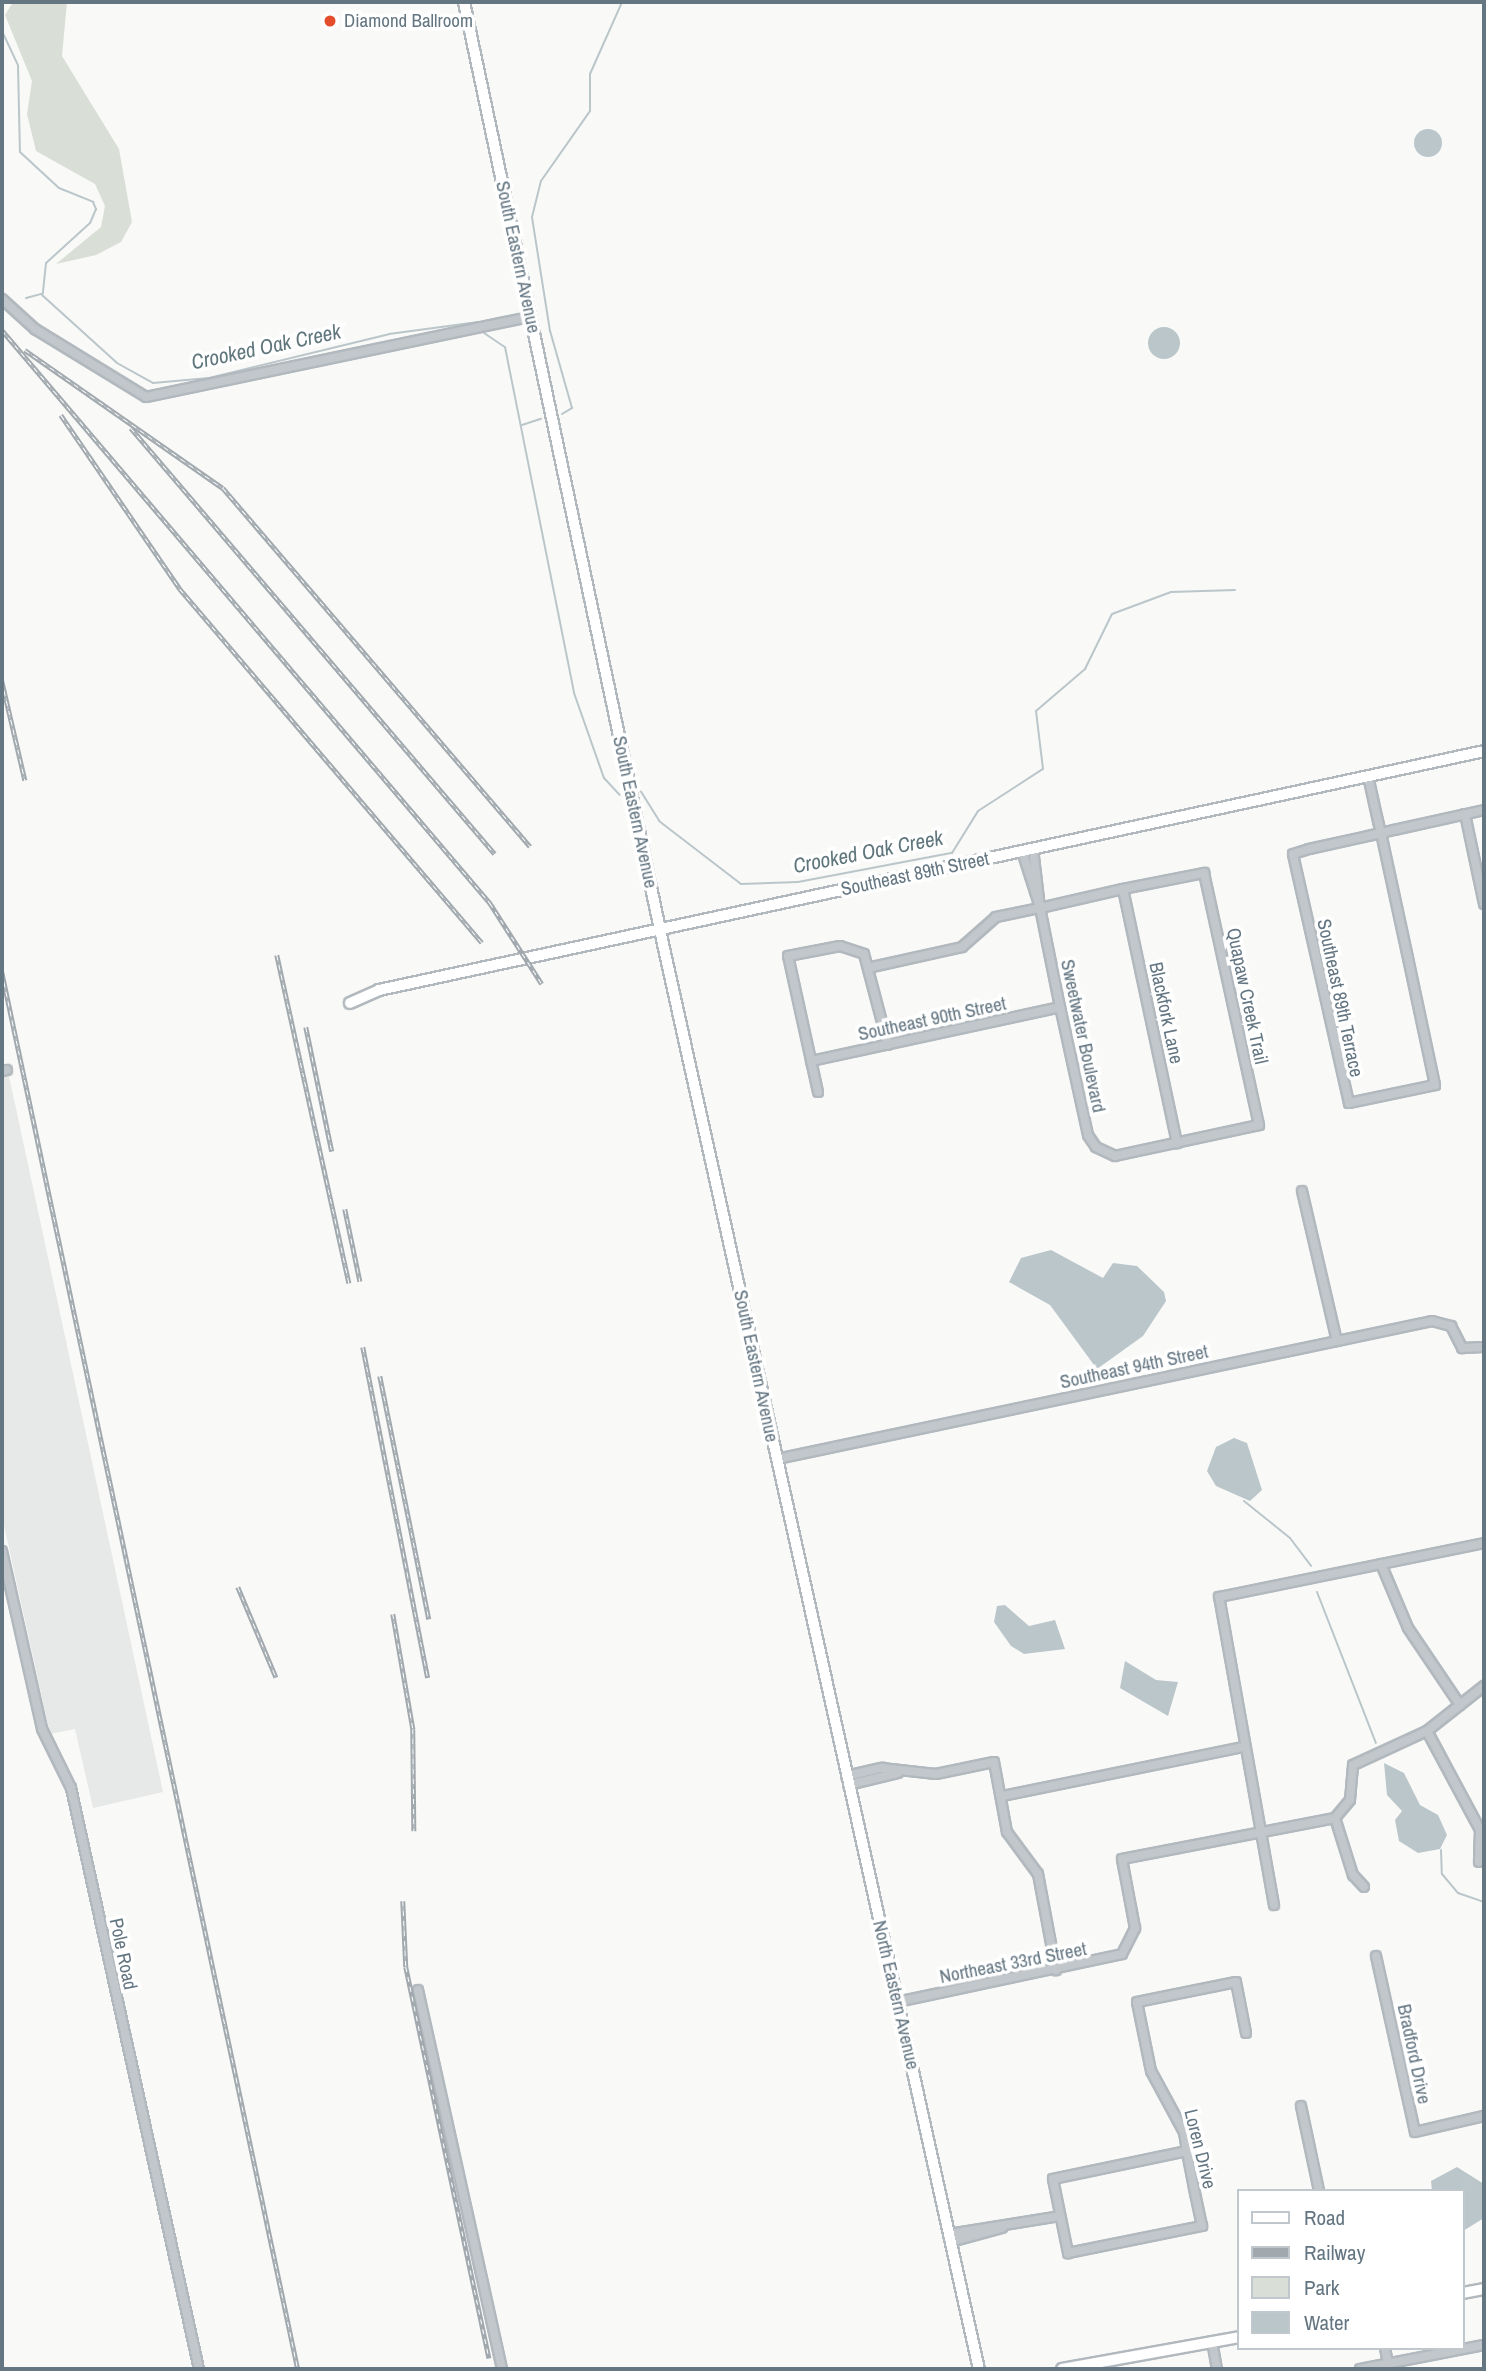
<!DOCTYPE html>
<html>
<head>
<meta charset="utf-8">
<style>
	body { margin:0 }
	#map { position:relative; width:1486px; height:2371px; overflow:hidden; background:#f9f9f7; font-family:"Archivo Narrow",sans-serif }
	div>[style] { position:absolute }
	.built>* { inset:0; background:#e7e8e8 }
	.green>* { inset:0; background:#d9ded6 }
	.water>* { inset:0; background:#bac6ca }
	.round { border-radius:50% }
	.stream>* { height:2px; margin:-1px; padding:0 1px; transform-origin:1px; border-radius:1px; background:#bac6ca }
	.roads { filter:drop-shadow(2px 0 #b2b9be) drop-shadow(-2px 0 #b2b9be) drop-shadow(0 2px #b2b9be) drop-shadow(0 -2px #b2b9be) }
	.street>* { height:8px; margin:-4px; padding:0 4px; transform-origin:4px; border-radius:4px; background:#c2c7cb }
	.secondary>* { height:10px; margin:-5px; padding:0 5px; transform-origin:5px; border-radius:5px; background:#fff }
	.rail>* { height:4.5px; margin-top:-2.25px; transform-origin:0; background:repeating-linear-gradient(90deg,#fff 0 5px,#a1a9af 0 10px); box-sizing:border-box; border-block:2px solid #a1a9af }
	.dots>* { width:19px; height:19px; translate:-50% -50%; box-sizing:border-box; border:4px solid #fff; border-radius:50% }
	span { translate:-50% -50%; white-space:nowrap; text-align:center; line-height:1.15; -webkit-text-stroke:7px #fff; paint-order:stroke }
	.poi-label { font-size:19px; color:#647682 }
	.left { translate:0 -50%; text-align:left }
	.street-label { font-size:19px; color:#647682 }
	.water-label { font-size:21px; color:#5f767c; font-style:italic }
	.frame { position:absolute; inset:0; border:4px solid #647682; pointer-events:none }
	.legend { position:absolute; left:1237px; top:2189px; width:228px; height:161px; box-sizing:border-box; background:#fff; border:2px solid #c1c8cd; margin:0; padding:9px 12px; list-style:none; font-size:21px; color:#647682 }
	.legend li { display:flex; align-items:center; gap:14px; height:35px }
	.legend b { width:35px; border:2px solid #c1c8cd }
</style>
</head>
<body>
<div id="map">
	<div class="built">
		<i style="clip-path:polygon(9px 1076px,163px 1792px,93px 1808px,75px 1729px,50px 1734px,2px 1516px,2px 1077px)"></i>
	</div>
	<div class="green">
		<i style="clip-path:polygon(13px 2px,67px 2px,62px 56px,119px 149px,132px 222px,121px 242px,96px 255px,56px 264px,101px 227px,105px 206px,95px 184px,36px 151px,27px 114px,32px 81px,5px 15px)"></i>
	</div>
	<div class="water">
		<i class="round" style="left:1414px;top:129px;width:28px;height:28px"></i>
		<i class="round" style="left:1148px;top:327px;width:32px;height:32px"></i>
		<i style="clip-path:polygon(1051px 1250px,1103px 1278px,1113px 1263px,1137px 1266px,1164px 1292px,1166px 1301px,1143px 1336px,1097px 1369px,1050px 1305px,1009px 1282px,1021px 1258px)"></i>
		<i style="clip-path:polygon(1234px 1438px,1247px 1443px,1262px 1490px,1250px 1501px,1216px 1486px,1207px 1471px,1216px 1447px)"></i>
		<i style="clip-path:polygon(1005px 1605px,1029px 1626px,1055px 1620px,1065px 1649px,1024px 1654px,1011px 1646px,994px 1622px,997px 1606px)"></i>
		<i style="clip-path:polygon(1125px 1661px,1156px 1680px,1178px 1682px,1168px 1716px,1120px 1688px)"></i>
		<i style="clip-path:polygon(1384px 1763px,1404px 1773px,1420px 1805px,1438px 1815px,1447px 1835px,1440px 1849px,1418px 1853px,1399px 1841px,1395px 1820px,1402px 1811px,1387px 1795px)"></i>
		<i style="clip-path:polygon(1457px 2167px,1484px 2184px,1484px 2218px,1463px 2231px,1463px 2191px,1432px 2191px,1431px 2181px)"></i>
	</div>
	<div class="stream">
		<i style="left:2px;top:31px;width:38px;rotate:65deg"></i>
		<i style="left:18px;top:66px;width:86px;rotate:88.7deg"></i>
		<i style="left:20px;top:152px;width:53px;rotate:42.7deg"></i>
		<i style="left:59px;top:188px;width:37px;rotate:22deg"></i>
		<i style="left:93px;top:202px;width:8px;rotate:67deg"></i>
		<i style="left:96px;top:209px;width:15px;rotate:113deg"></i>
		<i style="left:90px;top:223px;width:59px;rotate:137.7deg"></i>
		<i style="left:46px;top:263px;width:31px;rotate:96deg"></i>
		<i style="left:42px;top:295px;width:101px;rotate:42.2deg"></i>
		<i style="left:117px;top:363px;width:41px;rotate:29.1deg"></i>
		<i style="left:153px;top:383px;width:56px;rotate:-5.1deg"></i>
		<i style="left:209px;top:378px;width:185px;rotate:-13.7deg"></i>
		<i style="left:389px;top:334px;width:90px;rotate:-7.7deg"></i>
		<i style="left:26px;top:298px;width:16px;rotate:-15deg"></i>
		<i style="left:484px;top:333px;width:25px;rotate:34deg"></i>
		<i style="left:505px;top:347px;width:353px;rotate:78.7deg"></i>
		<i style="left:574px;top:693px;width:90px;rotate:70.6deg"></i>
		<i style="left:604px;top:778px;width:23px;rotate:47deg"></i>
		<i style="left:562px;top:414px;width:12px;rotate:-31deg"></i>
		<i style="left:572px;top:408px;width:80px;rotate:-105.9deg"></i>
		<i style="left:550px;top:331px;width:115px;rotate:-99deg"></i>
		<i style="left:532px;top:217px;width:37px;rotate:-76deg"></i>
		<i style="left:541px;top:181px;width:85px;rotate:-55deg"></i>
		<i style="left:590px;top:111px;width:37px;rotate:-90deg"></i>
		<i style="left:590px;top:74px;width:79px;rotate:-66deg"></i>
		<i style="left:522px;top:425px;width:20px;rotate:-18deg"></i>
		<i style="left:640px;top:790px;width:36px;rotate:58deg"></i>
		<i style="left:659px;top:821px;width:103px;rotate:37.5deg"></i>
		<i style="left:741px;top:884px;width:57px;rotate:-2deg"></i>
		<i style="left:798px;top:882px;width:157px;rotate:-10.7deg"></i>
		<i style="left:952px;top:853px;width:49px;rotate:-58.2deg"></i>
		<i style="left:978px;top:811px;width:77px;rotate:-32.9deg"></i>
		<i style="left:1043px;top:769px;width:58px;rotate:-96.9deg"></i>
		<i style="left:1036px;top:711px;width:65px;rotate:-40.6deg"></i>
		<i style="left:1085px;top:669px;width:61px;rotate:-63.9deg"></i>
		<i style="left:1112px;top:614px;width:63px;rotate:-20.4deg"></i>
		<i style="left:1171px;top:592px;width:64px;rotate:-1.8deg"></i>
		<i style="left:1244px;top:1501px;width:59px;rotate:38.8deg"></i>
		<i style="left:1290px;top:1538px;width:35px;rotate:53deg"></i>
		<i style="left:1317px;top:1592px;width:162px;rotate:68.7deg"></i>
		<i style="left:1441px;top:1850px;width:24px;rotate:88deg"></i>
		<i style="left:1442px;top:1874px;width:25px;rotate:50deg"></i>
		<i style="left:1458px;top:1893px;width:28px;rotate:19deg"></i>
	</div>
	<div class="roads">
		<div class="street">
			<i style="left:2px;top:299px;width:45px;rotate:42.3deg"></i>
			<i style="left:35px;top:329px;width:130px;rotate:31.5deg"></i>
			<i style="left:146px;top:397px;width:392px;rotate:-11.8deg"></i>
			<i style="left:1368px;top:776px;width:46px;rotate:77.5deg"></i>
			<i style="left:1378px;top:821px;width:12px;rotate:76deg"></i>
			<i style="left:1381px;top:833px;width:128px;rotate:77.8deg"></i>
			<i style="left:1408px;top:958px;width:130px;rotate:78deg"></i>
			<i style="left:1435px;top:1085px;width:88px;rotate:168.2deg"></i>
			<i style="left:1349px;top:1103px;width:255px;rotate:-102.7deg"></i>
			<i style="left:1293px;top:854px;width:17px;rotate:-17deg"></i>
			<i style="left:1309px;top:849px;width:60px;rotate:-12.4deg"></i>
			<i style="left:1368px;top:836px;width:27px;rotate:-13deg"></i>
			<i style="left:1394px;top:830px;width:92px;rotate:-12.5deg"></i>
			<i style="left:1465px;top:814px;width:92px;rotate:78.1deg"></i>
			<i style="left:1022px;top:851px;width:59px;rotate:72.2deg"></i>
			<i style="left:1123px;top:889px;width:260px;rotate:78deg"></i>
			<i style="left:872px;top:967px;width:92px;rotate:-12.5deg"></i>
			<i style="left:962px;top:947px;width:45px;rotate:-41.4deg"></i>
			<i style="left:996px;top:917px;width:45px;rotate:-11.6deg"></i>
			<i style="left:1040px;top:908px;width:85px;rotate:-12.9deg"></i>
			<i style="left:1123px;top:889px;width:83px;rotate:-11.2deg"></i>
			<i style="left:1204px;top:873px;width:258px;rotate:77.7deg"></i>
			<i style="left:1259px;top:1125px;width:147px;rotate:167.9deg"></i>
			<i style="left:1115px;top:1156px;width:21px;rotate:-155deg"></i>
			<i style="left:1096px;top:1147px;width:14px;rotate:-124deg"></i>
			<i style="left:1088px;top:1135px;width:131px;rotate:-102.3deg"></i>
			<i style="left:1060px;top:1007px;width:101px;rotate:-101.4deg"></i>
			<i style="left:1040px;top:908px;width:60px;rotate:-96.7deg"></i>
			<i style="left:811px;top:1061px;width:255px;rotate:-12.2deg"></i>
			<i style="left:2px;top:1071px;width:5px;rotate:-11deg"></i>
			<i style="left:818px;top:1092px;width:139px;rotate:-102.4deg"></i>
			<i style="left:788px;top:956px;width:53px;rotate:-10.9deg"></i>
			<i style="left:840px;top:946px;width:25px;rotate:18deg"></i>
			<i style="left:864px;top:954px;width:94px;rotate:75.2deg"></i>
			<i style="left:1302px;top:1191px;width:154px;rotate:76.9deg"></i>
			<i style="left:777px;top:1459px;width:669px;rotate:-11.9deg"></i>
			<i style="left:1432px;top:1321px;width:20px;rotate:15deg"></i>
			<i style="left:1451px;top:1326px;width:25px;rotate:63deg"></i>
			<i style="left:1462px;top:1348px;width:21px;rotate:-3deg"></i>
			<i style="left:2px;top:1551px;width:182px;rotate:77.3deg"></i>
			<i style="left:42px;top:1729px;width:66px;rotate:63.8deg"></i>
			<i style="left:71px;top:1788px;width:595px;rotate:77.58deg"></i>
			<i style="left:1381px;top:1564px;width:69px;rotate:67.1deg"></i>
			<i style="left:1408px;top:1628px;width:93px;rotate:56deg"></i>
			<i style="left:1427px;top:1731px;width:112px;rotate:61.8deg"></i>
			<i style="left:1480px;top:1830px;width:32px;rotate:92deg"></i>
			<i style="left:846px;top:1776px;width:37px;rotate:-13deg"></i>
			<i style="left:882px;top:1768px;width:54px;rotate:6.3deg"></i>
			<i style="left:936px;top:1774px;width:59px;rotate:-11.7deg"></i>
			<i style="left:994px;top:1762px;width:71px;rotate:79.5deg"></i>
			<i style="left:1007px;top:1832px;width:52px;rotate:53.6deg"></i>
			<i style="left:1038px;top:1874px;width:98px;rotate:79.4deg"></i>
			<i style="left:848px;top:1785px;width:51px;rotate:-13.5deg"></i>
			<i style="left:1002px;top:1796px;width:245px;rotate:-11.5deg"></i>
			<i style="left:1335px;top:1818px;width:23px;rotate:-50deg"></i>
			<i style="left:1350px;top:1800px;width:35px;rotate:-85deg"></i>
			<i style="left:1353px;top:1765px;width:81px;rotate:-24.7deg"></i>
			<i style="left:1427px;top:1731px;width:73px;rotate:-38.3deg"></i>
			<i style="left:1274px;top:1905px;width:313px;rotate:-100.1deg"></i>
			<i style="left:1219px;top:1597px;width:270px;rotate:-11.5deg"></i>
			<i style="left:1376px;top:1956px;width:180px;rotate:77.5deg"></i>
			<i style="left:1415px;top:2132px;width:71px;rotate:-13.1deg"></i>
			<i style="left:418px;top:1990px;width:388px;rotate:77.5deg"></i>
			<i style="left:897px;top:2002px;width:230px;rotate:-12deg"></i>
			<i style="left:1122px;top:1954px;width:29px;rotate:-63deg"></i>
			<i style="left:1135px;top:1928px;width:70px;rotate:-100.7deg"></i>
			<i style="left:1122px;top:1859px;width:217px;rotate:-10.9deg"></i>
			<i style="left:1335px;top:1818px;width:60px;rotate:72.5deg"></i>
			<i style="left:1353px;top:1875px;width:16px;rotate:47deg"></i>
			<i style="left:1301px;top:2106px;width:87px;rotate:78deg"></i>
			<i style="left:1187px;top:2151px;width:137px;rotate:168.2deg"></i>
			<i style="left:1053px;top:2179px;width:76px;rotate:78.5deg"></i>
			<i style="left:1068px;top:2253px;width:137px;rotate:-11.4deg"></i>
			<i style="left:1202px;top:2226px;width:39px;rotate:-102deg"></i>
			<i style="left:1194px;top:2188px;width:38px;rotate:-101deg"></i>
			<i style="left:1187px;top:2151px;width:19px;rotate:-99deg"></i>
			<i style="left:1184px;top:2132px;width:69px;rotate:-118.4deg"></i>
			<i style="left:1151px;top:2071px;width:70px;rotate:-101.5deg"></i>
			<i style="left:1137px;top:2002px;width:101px;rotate:-11.4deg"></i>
			<i style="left:1236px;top:1982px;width:52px;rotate:78.9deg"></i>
			<i style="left:949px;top:2234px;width:112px;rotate:-9.2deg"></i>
			<i style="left:951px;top:2242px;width:53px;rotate:-15.4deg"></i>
			<i style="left:1212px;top:2341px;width:28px;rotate:80deg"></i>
			<i style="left:1385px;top:2348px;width:16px;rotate:79deg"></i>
			<i style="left:1360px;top:2369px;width:126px;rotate:-11deg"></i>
		</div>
		<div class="secondary">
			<i style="left:464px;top:2px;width:963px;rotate:78.07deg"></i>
			<i style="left:663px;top:944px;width:1460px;rotate:77.5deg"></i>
			<i style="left:350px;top:1003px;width:32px;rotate:-24deg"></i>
			<i style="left:379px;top:990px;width:1131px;rotate:-12.2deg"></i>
			<i style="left:1463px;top:2293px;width:21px;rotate:-11deg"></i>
			<i style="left:1062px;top:2369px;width:180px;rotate:-10.2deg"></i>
		</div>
	</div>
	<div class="rail">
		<i style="left:2px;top:330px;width:753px;rotate:49.58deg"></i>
		<i style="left:490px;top:903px;width:96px;rotate:57.3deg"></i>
		<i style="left:25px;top:350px;width:241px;rotate:34.9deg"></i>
		<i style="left:223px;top:488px;width:472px;rotate:49.4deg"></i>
		<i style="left:61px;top:415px;width:211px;rotate:55.6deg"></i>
		<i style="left:180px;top:589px;width:465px;rotate:49.5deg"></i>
		<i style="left:131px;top:428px;width:560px;rotate:49.49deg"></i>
		<i style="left:2px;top:681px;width:102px;rotate:76.9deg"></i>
		<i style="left:277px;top:955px;width:336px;rotate:77.6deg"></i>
		<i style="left:2px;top:972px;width:1428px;rotate:78.04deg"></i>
		<i style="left:306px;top:1027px;width:127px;rotate:78.2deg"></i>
		<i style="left:345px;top:1209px;width:74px;rotate:78.2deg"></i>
		<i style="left:363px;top:1347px;width:337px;rotate:78.9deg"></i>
		<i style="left:380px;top:1376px;width:248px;rotate:78.6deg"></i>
		<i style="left:238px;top:1587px;width:98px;rotate:67.1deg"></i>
		<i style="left:393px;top:1614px;width:117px;rotate:80.1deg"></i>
		<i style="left:413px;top:1729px;width:102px;rotate:89.4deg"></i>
		<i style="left:403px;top:1901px;width:66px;rotate:87.4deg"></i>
		<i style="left:406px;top:1967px;width:400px;rotate:78deg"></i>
	</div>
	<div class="dots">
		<i style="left:330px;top:21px;background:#e44d2c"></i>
	</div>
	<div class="poi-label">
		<span class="left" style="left:344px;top:21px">Diamond Ballroom</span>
	</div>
	<div class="street-label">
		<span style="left:518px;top:257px;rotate:78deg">South Eastern Avenue</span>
		<span style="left:635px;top:812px;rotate:78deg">South Eastern Avenue</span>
		<span style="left:915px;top:874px;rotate:-12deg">Southeast 89th Street</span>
		<span style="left:1247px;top:996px;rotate:78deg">Quapaw Creek Trail</span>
		<span style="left:1340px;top:998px;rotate:78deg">Southeast 89th Terrace</span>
		<span style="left:1166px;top:1013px;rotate:78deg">Blackfork Lane</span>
		<span style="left:932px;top:1019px;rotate:-12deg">Southeast 90th Street</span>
		<span style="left:1083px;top:1036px;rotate:78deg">Sweetwater Boulevard</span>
		<span style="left:756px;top:1366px;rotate:78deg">South Eastern Avenue</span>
		<span style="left:1134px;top:1367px;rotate:-12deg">Southeast 94th Street</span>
		<span style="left:123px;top:1954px;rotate:78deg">Pole Road</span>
		<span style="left:1013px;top:1963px;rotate:-11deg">Northeast 33rd Street</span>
		<span style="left:896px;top:1995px;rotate:77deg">North Eastern Avenue</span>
		<span style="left:1414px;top:2054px;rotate:78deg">Bradford Drive</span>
		<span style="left:1200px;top:2149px;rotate:76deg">Loren Drive</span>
	</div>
	<div class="water-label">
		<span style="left:266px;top:347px;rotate:-12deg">Crooked Oak Creek</span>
		<span style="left:868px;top:852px;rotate:-11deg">Crooked Oak Creek</span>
	</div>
	<div class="frame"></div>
	<ul class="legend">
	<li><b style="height:9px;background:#fff"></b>Road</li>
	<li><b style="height:9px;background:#a1a9af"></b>Railway</li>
	<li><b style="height:19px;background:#d9ded6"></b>Park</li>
	<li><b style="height:19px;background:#bac6ca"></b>Water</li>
	</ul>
</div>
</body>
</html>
